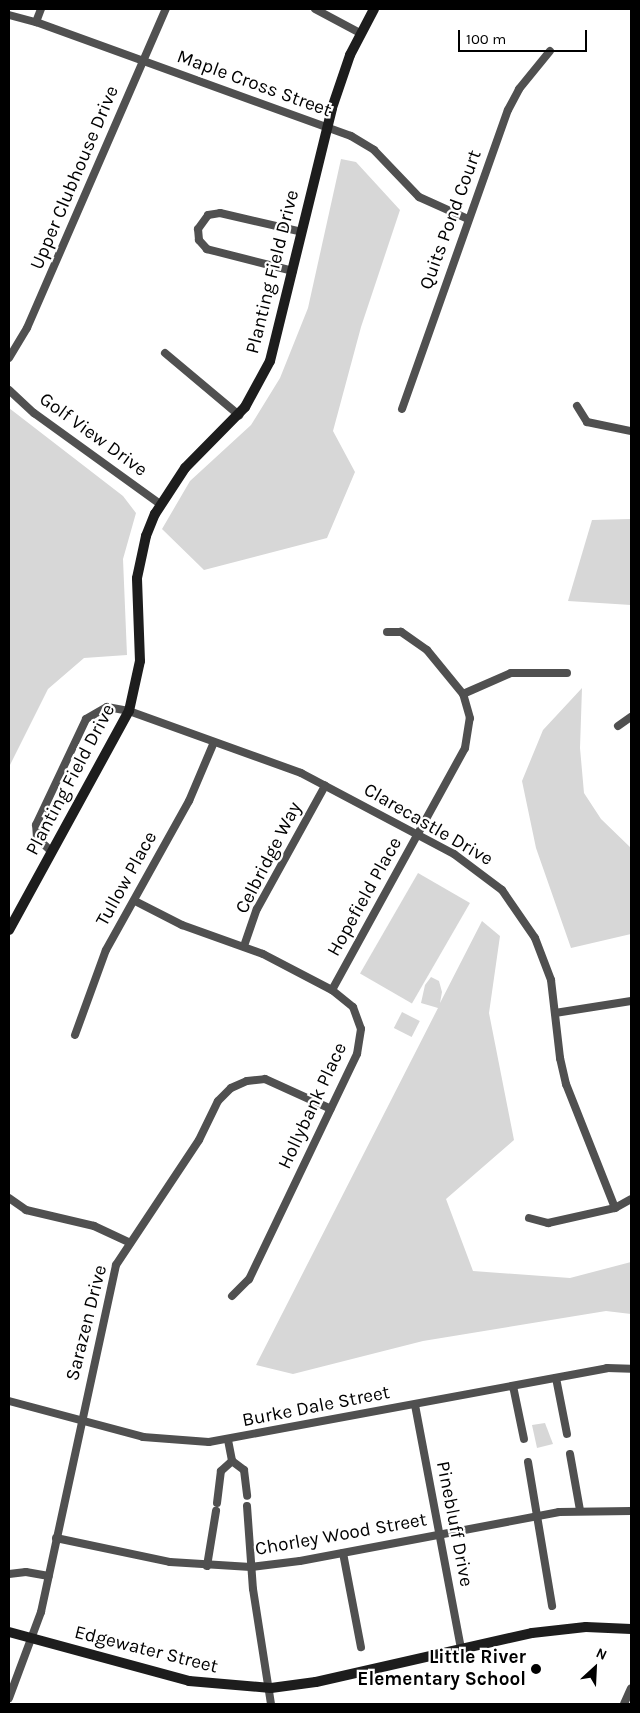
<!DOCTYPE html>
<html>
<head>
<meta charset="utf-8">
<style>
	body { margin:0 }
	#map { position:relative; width:640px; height:1713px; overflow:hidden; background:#fff; font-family:Karla,sans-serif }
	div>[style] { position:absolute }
	.green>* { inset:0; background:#d7d7d7; transform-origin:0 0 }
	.street>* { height:8px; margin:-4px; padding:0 4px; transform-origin:4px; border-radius:4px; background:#505050 }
	.secondary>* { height:10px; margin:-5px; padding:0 5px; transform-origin:5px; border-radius:5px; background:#1d1d1d }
	.dots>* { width:14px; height:14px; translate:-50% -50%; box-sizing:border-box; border:2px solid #fff; border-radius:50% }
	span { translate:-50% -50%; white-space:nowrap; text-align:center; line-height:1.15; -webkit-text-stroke:4.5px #fff; paint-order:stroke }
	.street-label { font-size:19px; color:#000 }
	.poi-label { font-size:19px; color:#000; font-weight:700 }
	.right { translate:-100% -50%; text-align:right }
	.frame { position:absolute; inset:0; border:10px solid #000; pointer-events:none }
	.north { position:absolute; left:570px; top:1643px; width:50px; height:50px; -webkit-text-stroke:4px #fff; paint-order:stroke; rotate:25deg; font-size:14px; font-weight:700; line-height:20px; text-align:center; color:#000 }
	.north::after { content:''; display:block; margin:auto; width:18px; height:22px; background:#000; clip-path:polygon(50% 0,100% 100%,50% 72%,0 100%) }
	.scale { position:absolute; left:458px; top:30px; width:129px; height:22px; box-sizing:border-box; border:2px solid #000; border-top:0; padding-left:6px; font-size:15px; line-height:18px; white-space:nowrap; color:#000; -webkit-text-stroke:4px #fff; paint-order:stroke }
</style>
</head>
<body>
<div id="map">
	<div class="green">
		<i style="clip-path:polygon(341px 159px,356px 162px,400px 210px,361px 327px,333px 431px,355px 472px,327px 538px,204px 570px,162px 529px,190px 481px,251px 425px,280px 378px,308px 308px)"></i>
		<i style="clip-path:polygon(9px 408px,123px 496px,136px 513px,123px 559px,127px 655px,84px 658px,48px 689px,9px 767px)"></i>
		<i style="clip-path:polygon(631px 519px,631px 605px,568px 601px,592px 520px)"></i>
		<i style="clip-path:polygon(582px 688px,580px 748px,584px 793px,601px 819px,631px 848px,631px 934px,571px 948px,536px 848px,522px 781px,543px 730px)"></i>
		<i style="left:418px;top:873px;width:60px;height:116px;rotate:30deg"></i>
		<i style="clip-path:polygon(482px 921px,500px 936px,489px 1013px,514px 1140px,446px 1199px,473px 1271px,570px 1278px,631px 1262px,631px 1314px,606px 1311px,423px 1341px,293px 1374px,256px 1365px,438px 1008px,421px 1003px,425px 985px,431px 977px,439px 981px,442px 992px,440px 1003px)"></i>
		<i style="left:402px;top:1012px;width:20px;height:18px;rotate:27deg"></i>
		<i style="clip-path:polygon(545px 1423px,553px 1444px,537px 1448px,532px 1425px)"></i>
	</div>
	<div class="street">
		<i style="left:315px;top:9px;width:51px;rotate:28.1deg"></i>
		<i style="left:9px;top:15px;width:28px;rotate:15deg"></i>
		<i style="left:36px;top:22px;width:335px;rotate:19.9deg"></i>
		<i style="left:351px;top:136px;width:27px;rotate:31deg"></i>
		<i style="left:374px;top:150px;width:65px;rotate:46.2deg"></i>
		<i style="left:419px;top:197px;width:54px;rotate:24.2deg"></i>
		<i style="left:36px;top:22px;width:14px;rotate:-69deg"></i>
		<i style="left:293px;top:271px;width:89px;rotate:-165.7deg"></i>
		<i style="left:207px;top:249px;width:12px;rotate:-132deg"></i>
		<i style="left:199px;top:240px;width:11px;rotate:-95deg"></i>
		<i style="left:198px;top:229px;width:17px;rotate:-54deg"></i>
		<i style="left:208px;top:215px;width:12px;rotate:-9deg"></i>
		<i style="left:220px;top:213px;width:84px;rotate:13deg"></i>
		<i style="left:165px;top:353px;width:97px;rotate:40deg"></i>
		<i style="left:9px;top:358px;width:35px;rotate:-59deg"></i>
		<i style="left:27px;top:328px;width:348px;rotate:-66.5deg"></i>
		<i style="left:9px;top:390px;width:34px;rotate:43deg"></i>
		<i style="left:34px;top:413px;width:155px;rotate:35.8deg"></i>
		<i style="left:577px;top:406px;width:19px;rotate:58deg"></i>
		<i style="left:587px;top:422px;width:45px;rotate:11.6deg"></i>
		<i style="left:402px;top:409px;width:317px;rotate:-70.5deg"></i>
		<i style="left:508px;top:110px;width:24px;rotate:-62deg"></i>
		<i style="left:519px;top:89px;width:49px;rotate:-50.8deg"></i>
		<i style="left:463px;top:694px;width:52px;rotate:-23.6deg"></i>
		<i style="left:511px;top:673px;width:56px"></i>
		<i style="left:618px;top:726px;width:16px;rotate:-35deg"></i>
		<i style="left:52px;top:852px;width:21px;rotate:-137deg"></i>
		<i style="left:37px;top:838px;width:13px;rotate:-94deg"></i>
		<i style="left:36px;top:825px;width:117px;rotate:-64.7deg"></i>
		<i style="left:86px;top:719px;width:24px;rotate:-30deg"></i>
		<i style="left:107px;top:707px;width:22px;rotate:10deg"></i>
		<i style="left:129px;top:711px;width:183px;rotate:19.8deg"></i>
		<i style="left:301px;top:773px;width:173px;rotate:27.9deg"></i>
		<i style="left:454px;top:854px;width:60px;rotate:36.9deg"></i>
		<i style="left:502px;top:890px;width:58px;rotate:55.5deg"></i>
		<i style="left:535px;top:938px;width:45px;rotate:69.1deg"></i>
		<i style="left:551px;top:980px;width:79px;rotate:83.4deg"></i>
		<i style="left:560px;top:1058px;width:27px;rotate:77deg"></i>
		<i style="left:566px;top:1084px;width:133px;rotate:68.4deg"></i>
		<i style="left:135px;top:901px;width:53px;rotate:27.1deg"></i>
		<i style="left:182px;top:925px;width:86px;rotate:19.7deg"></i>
		<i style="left:263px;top:954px;width:78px;rotate:27.6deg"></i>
		<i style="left:332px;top:990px;width:27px;rotate:39deg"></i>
		<i style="left:353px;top:1007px;width:23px;rotate:70deg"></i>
		<i style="left:361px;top:1029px;width:25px;rotate:99deg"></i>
		<i style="left:357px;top:1054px;width:250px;rotate:115.6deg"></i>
		<i style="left:249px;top:1279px;width:24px;rotate:135deg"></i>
		<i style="left:244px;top:946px;width:39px;rotate:-71deg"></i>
		<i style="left:257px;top:909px;width:141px;rotate:-61.1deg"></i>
		<i style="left:332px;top:990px;width:276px;rotate:-61.2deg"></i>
		<i style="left:465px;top:748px;width:30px;rotate:-81deg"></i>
		<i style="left:470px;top:718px;width:25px;rotate:-106deg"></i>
		<i style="left:463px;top:694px;width:57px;rotate:-129.3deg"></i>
		<i style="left:427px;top:650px;width:32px;rotate:-145deg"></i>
		<i style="left:401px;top:632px;width:14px;rotate:180deg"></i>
		<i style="left:555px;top:1013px;width:77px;rotate:-9deg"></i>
		<i style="left:75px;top:1035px;width:90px;rotate:-70deg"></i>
		<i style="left:106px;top:950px;width:171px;rotate:-60.9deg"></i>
		<i style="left:189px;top:801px;width:64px;rotate:-67deg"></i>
		<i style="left:9px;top:1198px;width:21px;rotate:35deg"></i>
		<i style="left:26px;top:1210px;width:70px;rotate:13.2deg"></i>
		<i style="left:94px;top:1226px;width:40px;rotate:25deg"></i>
		<i style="left:529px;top:1218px;width:20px;rotate:15deg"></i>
		<i style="left:548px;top:1223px;width:69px;rotate:-12.6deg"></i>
		<i style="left:615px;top:1208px;width:18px;rotate:-29deg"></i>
		<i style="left:556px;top:1378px;width:57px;rotate:78.9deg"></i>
		<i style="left:513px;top:1386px;width:54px;rotate:78.3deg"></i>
		<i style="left:9px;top:1401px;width:139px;rotate:15deg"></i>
		<i style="left:143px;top:1437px;width:66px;rotate:4.3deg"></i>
		<i style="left:209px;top:1442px;width:405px;rotate:-10.5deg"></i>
		<i style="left:607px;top:1368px;width:24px;rotate:2deg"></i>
		<i style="left:415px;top:1405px;width:248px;rotate:79.3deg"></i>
		<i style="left:228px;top:1440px;width:21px;rotate:79deg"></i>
		<i style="left:570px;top:1454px;width:57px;rotate:79.9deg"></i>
		<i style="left:528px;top:1462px;width:146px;rotate:80.5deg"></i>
		<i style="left:217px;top:1503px;width:32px;rotate:-83deg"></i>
		<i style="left:221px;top:1471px;width:15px;rotate:-42deg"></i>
		<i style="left:232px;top:1461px;width:15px;rotate:37deg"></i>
		<i style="left:244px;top:1470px;width:26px;rotate:83deg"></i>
		<i style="left:247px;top:1506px;width:83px;rotate:85.9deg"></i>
		<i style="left:253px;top:1589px;width:116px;rotate:81.1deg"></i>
		<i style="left:56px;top:1538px;width:116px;rotate:11.9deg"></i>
		<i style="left:170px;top:1562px;width:81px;rotate:3.5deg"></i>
		<i style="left:251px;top:1567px;width:49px;rotate:-7deg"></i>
		<i style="left:300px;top:1561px;width:264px;rotate:-10.7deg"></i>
		<i style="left:559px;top:1512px;width:72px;rotate:-0.8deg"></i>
		<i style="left:343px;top:1553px;width:96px;rotate:79.2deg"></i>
		<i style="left:207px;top:1566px;width:56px;rotate:-80.7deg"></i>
		<i style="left:9px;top:1574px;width:17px;rotate:-7deg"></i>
		<i style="left:26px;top:1572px;width:23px;rotate:10deg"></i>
		<i style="left:9px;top:1698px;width:92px;rotate:-69.6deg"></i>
		<i style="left:41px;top:1612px;width:355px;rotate:-77.8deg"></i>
		<i style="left:116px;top:1265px;width:150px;rotate:-56.4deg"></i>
		<i style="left:199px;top:1140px;width:43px;rotate:-64deg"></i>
		<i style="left:218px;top:1101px;width:18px;rotate:-45deg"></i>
		<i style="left:231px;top:1088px;width:17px;rotate:-24deg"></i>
		<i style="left:247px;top:1081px;width:18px;rotate:-6deg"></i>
		<i style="left:265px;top:1079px;width:72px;rotate:24.4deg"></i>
		<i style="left:624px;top:1704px;width:17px;rotate:-66deg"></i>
	</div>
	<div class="secondary">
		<i style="left:9px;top:930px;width:250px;rotate:-61.3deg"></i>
		<i style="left:129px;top:711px;width:51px;rotate:-77.6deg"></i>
		<i style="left:140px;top:661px;width:83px;rotate:-92.1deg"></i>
		<i style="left:137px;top:578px;width:43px;rotate:-77.9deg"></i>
		<i style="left:146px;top:536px;width:24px;rotate:-68deg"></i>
		<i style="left:155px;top:514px;width:55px;rotate:-56.9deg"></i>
		<i style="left:185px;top:468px;width:86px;rotate:-45.5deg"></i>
		<i style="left:245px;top:407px;width:52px;rotate:-61.5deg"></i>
		<i style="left:270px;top:361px;width:260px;rotate:-76.2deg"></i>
		<i style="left:332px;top:108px;width:56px;rotate:-71.2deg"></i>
		<i style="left:350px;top:55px;width:52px;rotate:-62.4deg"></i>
		<i style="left:9px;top:1632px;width:187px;rotate:15.2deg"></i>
		<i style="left:189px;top:1681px;width:82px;rotate:4.9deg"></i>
		<i style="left:271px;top:1688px;width:45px;rotate:-7.6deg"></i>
		<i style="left:316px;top:1682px;width:221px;rotate:-12.8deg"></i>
		<i style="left:532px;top:1633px;width:54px;rotate:-6.3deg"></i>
		<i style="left:586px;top:1627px;width:45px;rotate:2.5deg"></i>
	</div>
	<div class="dots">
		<i style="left:536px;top:1669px;background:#000"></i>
	</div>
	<div class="street-label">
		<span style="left:254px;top:84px;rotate:20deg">Maple Cross Street</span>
		<span style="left:75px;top:178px;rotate:-67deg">Upper Clubhouse Drive</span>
		<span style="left:451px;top:220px;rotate:-70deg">Quits Pond Court</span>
		<span style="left:273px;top:272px;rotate:-76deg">Planting Field Drive</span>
		<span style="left:93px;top:435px;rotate:36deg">Golf View Drive</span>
		<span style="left:71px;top:780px;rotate:-62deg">Planting Field Drive</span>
		<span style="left:428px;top:825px;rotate:30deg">Clarecastle Drive</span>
		<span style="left:269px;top:858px;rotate:-63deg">Celbridge Way</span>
		<span style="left:127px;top:879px;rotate:-61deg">Tullow Place</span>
		<span style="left:365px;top:897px;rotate:-61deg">Hopefield Place</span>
		<span style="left:313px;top:1106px;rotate:-65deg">Hollybank Place</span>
		<span style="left:87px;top:1323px;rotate:-76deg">Sarazen Drive</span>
		<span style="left:316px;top:1407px;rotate:-11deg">Burke Dale Street</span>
		<span style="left:454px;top:1524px;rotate:79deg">Pinebluff Drive</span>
		<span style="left:341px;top:1535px;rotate:-10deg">Chorley Wood Street</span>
		<span style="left:146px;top:1650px;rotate:14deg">Edgewater Street</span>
	</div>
	<div class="poi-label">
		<span class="right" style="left:526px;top:1669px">Little River<br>Elementary School</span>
	</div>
	<div class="frame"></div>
	<div class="north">N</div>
	<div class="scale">100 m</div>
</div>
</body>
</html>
